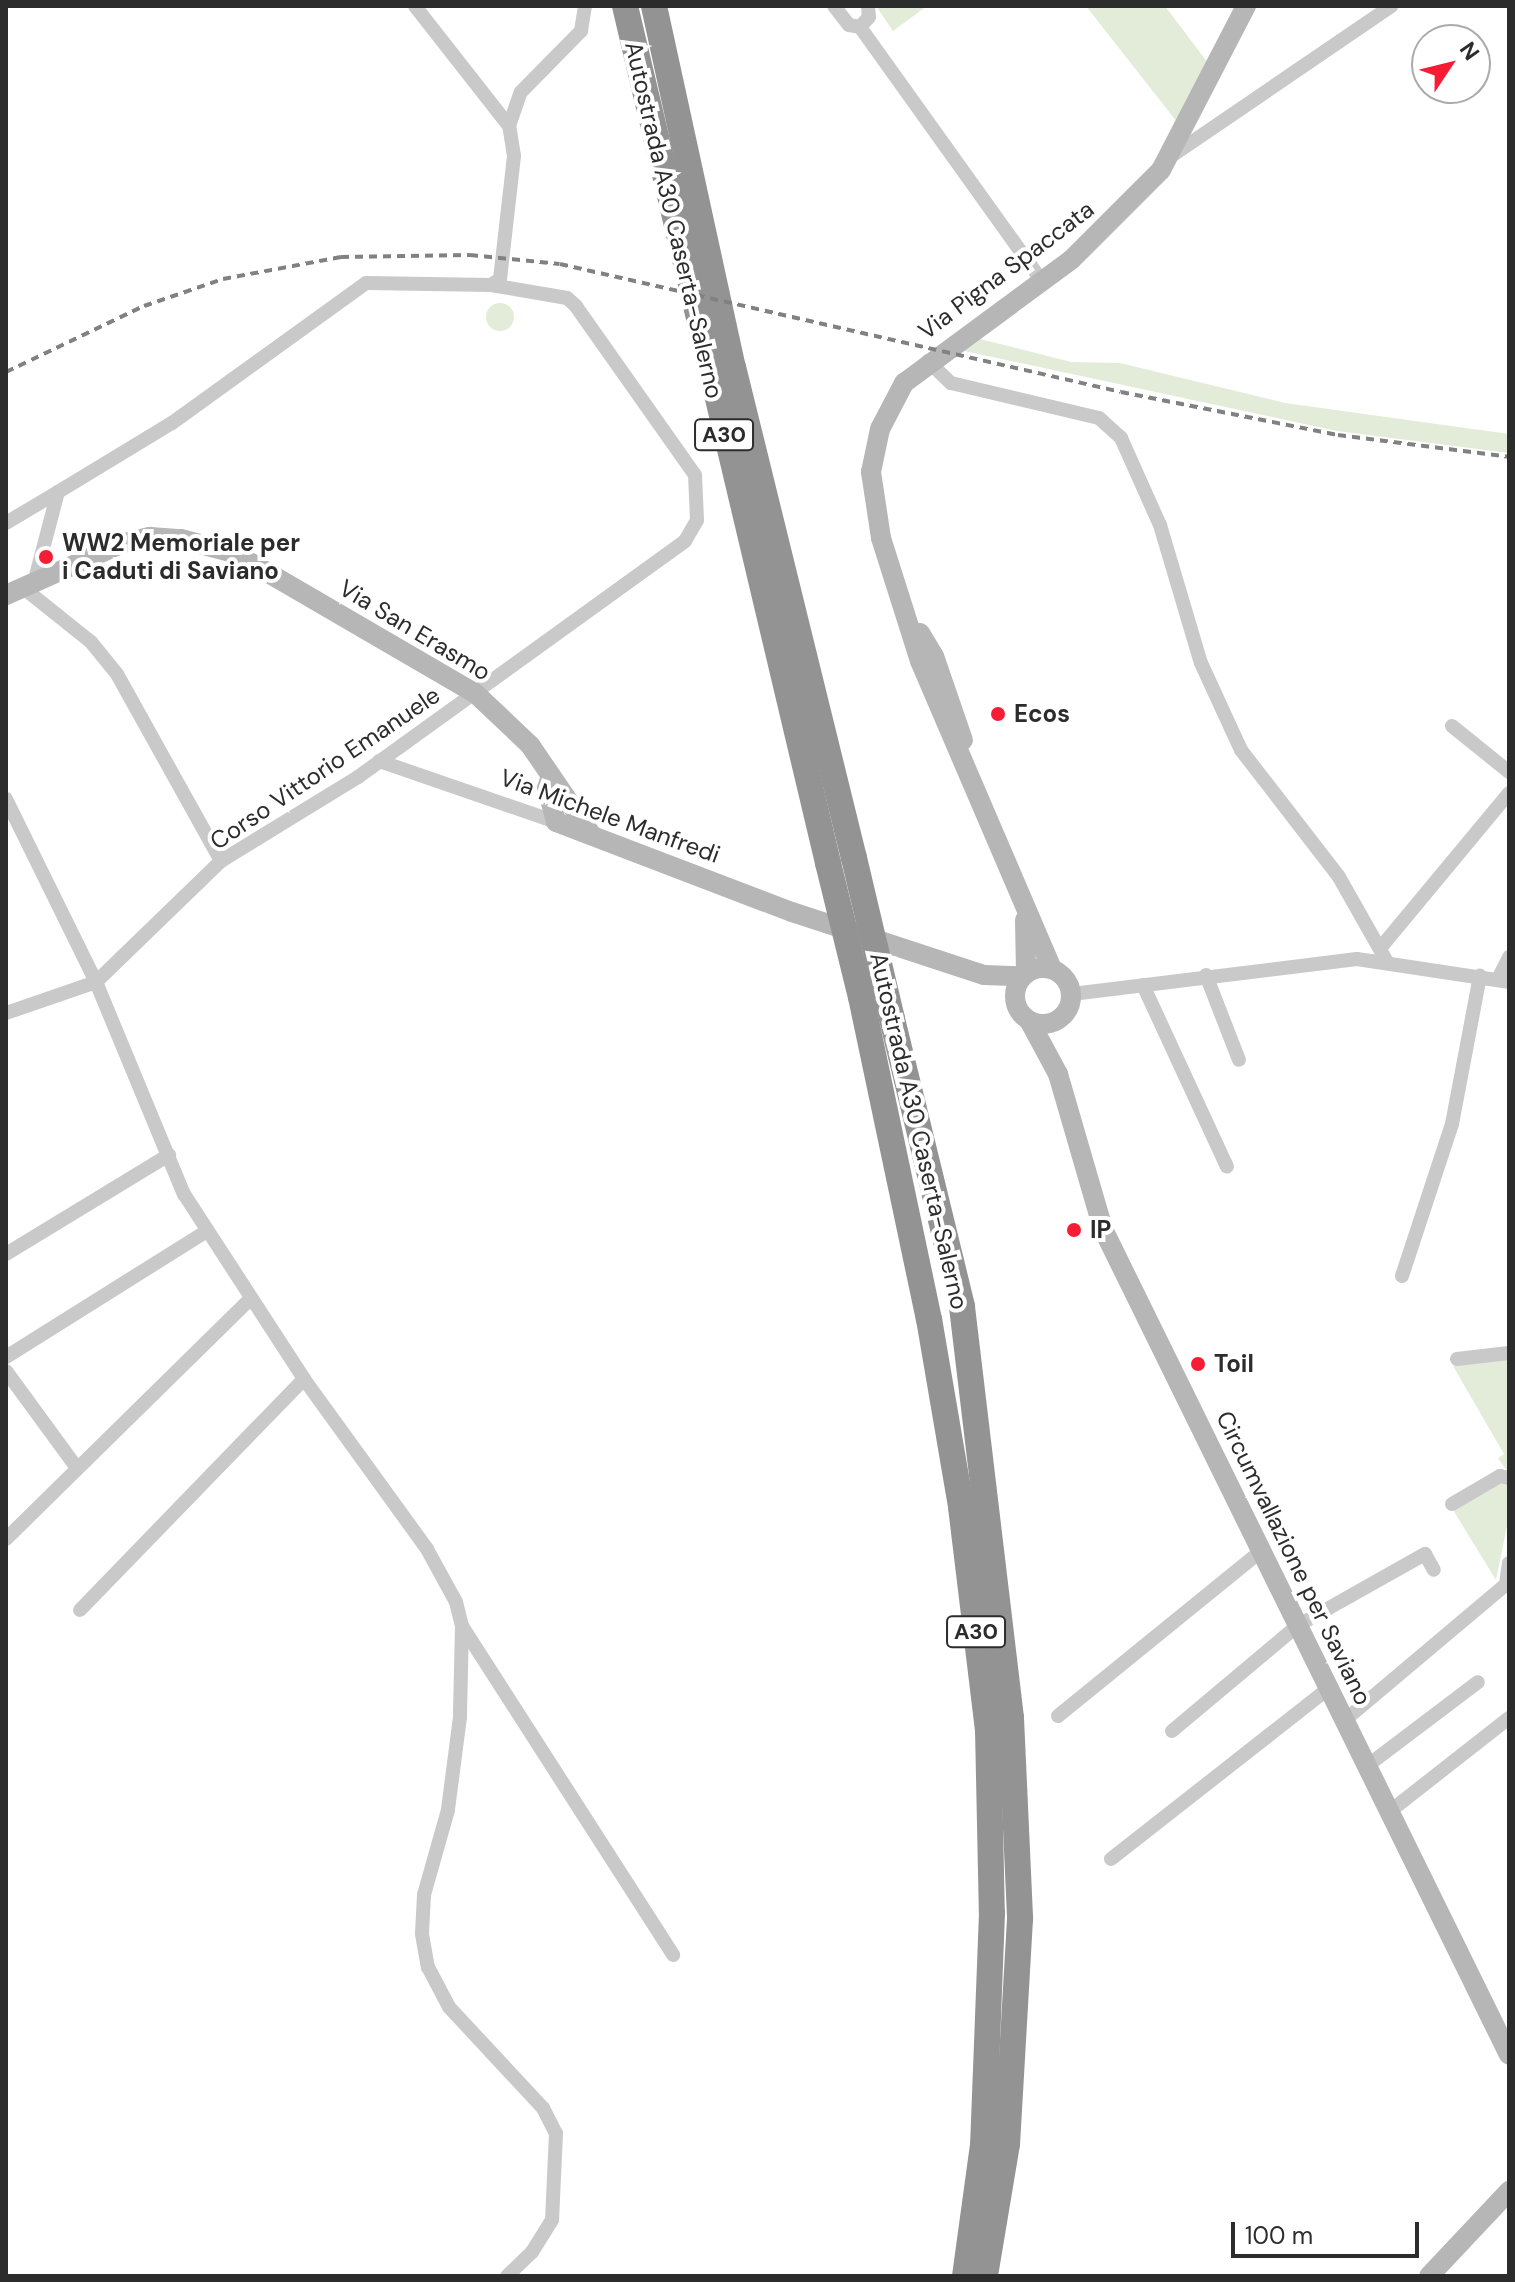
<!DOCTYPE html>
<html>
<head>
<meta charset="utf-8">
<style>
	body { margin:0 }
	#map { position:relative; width:1515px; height:2282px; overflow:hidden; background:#fff; font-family:"DM Sans",sans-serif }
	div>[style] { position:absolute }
	.green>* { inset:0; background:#e3ecd8 }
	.round { border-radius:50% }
	.street>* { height:14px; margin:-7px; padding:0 7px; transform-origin:7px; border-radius:7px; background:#c9c9c9 }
	.secondary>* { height:20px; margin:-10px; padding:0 10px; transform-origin:10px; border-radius:10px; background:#b6b6b6 }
	.secondary>.ring { margin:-10px; padding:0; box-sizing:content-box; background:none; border:20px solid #b6b6b6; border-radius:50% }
	.highway>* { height:26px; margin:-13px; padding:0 13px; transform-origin:13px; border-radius:13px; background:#939393 }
	.rail>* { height:4px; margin-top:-2px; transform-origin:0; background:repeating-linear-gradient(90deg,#818181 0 8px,transparent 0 14px) }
	.highway-bridge>* { height:26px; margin:-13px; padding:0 13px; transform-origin:13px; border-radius:13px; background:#939393 }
	.dots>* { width:22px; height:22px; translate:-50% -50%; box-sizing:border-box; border:4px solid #fff; border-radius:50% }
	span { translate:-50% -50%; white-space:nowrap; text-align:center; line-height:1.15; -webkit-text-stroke:8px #fff; paint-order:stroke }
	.shield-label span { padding:2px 6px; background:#fff; border:2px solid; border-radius:6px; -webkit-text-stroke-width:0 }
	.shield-label { font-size:22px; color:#2c2c2c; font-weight:700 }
	.street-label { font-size:24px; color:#2c2c2c }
	.poi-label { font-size:24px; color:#2c2c2c; font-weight:700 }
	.left { translate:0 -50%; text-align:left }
	.frame { position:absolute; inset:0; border:8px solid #2c2c2c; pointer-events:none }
	.north { position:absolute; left:1411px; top:24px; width:80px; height:80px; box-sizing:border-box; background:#fff; border:2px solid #ababab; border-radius:50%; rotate:55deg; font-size:22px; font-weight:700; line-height:32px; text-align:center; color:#2c2c2c }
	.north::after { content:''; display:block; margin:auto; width:28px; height:36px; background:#f61c34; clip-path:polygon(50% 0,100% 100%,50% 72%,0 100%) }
	.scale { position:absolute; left:1231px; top:2222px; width:188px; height:36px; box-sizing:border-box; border:4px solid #2c2c2c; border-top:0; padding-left:10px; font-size:24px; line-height:28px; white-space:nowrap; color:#2c2c2c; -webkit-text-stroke:6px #fff; paint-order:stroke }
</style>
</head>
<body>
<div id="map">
	<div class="green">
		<i style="clip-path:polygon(876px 6px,927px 6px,893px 31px)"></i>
		<i style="clip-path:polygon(1086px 6px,1165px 6px,1208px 63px,1177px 122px)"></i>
		<i class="round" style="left:486px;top:303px;width:28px;height:28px"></i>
		<i style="clip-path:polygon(972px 337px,1071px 362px,1120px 363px,1285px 403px,1509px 434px,1509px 453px,1337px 431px,955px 349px)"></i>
		<i style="clip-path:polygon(1509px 1359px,1509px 1474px,1498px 1458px,1504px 1454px,1453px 1366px)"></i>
		<i style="clip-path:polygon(1500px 1482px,1509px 1484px,1509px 1516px,1496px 1580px,1453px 1510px)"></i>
	</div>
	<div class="street">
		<i style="left:834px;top:6px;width:24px;rotate:52deg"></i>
		<i style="left:849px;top:25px;width:11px;rotate:10deg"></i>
		<i style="left:868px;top:6px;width:11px;rotate:85deg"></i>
		<i style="left:869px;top:17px;width:13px;rotate:132deg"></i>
		<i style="left:860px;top:27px;width:312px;rotate:54.4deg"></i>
		<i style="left:509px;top:126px;width:36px;rotate:-71deg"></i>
		<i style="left:521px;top:92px;width:86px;rotate:-45.5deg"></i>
		<i style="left:581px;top:31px;width:25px;rotate:-81deg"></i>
		<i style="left:1170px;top:157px;width:268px;rotate:-34.3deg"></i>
		<i style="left:928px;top:361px;width:32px;rotate:44deg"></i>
		<i style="left:951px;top:383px;width:152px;rotate:13.3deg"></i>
		<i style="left:1099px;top:418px;width:30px;rotate:42deg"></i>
		<i style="left:1121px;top:438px;width:95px;rotate:65.9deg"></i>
		<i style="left:1160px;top:525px;width:144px;rotate:73.5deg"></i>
		<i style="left:1201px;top:663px;width:96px;rotate:65.3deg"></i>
		<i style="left:1241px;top:750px;width:160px;rotate:52.3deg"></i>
		<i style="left:1339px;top:877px;width:98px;rotate:60.5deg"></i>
		<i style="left:6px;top:523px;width:61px;rotate:-30.8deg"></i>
		<i style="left:33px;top:587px;width:98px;rotate:-75.3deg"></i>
		<i style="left:58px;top:492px;width:133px;rotate:-31.2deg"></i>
		<i style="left:172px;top:423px;width:239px;rotate:-35.8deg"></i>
		<i style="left:366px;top:283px;width:125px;rotate:0.9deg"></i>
		<i style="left:491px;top:285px;width:11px;rotate:-34deg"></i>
		<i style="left:500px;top:279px;width:124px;rotate:-83.5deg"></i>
		<i style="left:514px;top:156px;width:30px;rotate:-99deg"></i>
		<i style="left:509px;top:126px;width:152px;rotate:-128.1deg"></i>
		<i style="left:26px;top:590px;width:83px;rotate:38.7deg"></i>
		<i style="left:91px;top:642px;width:41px;rotate:50.9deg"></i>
		<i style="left:117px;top:674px;width:214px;rotate:60.9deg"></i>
		<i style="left:1452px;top:726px;width:73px;rotate:38.9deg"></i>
		<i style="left:379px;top:761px;width:187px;rotate:19deg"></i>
		<i style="left:556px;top:822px;width:4px;rotate:-45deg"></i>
		<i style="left:6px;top:799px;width:204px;rotate:63.8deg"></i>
		<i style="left:96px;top:982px;width:230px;rotate:67.5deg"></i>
		<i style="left:184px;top:1194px;width:221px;rotate:57deg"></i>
		<i style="left:304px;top:1379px;width:210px;rotate:54.1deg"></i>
		<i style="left:427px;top:1549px;width:60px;rotate:61.3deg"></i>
		<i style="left:456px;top:1602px;width:25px;rotate:76deg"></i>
		<i style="left:462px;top:1626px;width:91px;rotate:91.3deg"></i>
		<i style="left:460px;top:1717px;width:94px;rotate:97.4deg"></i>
		<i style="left:448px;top:1810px;width:88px;rotate:105.8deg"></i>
		<i style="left:424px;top:1895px;width:39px;rotate:93deg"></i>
		<i style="left:422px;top:1934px;width:34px;rotate:80deg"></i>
		<i style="left:428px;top:1967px;width:45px;rotate:62.3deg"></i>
		<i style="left:449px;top:2007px;width:138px;rotate:47.1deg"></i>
		<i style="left:543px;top:2108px;width:28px;rotate:63deg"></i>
		<i style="left:556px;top:2133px;width:87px;rotate:92.6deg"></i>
		<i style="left:552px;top:2220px;width:38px;rotate:122deg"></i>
		<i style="left:532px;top:2252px;width:35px;rotate:136deg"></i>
		<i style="left:1382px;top:946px;width:199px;rotate:-50.3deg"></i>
		<i style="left:1206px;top:975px;width:91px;rotate:68.8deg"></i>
		<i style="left:1498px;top:979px;width:25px;rotate:-63deg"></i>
		<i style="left:1143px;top:985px;width:200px;rotate:65.2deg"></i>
		<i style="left:1072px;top:994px;width:287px;rotate:-7deg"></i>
		<i style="left:1357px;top:959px;width:154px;rotate:8.6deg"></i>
		<i style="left:6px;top:1013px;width:95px;rotate:-19deg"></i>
		<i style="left:96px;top:982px;width:174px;rotate:-44.1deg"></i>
		<i style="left:221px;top:861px;width:161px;rotate:-31.5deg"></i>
		<i style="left:358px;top:777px;width:403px;rotate:-35.8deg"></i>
		<i style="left:685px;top:541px;width:24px;rotate:-60deg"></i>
		<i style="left:697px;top:520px;width:45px;rotate:-92.5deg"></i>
		<i style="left:695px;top:475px;width:207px;rotate:-125.2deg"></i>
		<i style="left:576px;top:306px;width:12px;rotate:-138deg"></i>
		<i style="left:567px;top:298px;width:77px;rotate:-170.3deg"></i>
		<i style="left:6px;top:1254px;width:191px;rotate:-31.3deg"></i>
		<i style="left:1402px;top:1276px;width:160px;rotate:-71.8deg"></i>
		<i style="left:1452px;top:1124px;width:151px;rotate:-79.3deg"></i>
		<i style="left:6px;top:1357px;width:237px;rotate:-32.1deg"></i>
		<i style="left:1457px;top:1359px;width:52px;rotate:-6.6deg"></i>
		<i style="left:6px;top:1371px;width:120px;rotate:53.8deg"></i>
		<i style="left:1452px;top:1504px;width:56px;rotate:-30.3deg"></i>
		<i style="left:1500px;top:1476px;width:9px;rotate:13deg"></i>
		<i style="left:6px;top:1539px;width:342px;rotate:-44.5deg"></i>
		<i style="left:1506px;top:1584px;width:21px;rotate:-82deg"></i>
		<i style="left:80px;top:1610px;width:322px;rotate:-45.9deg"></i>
		<i style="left:462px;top:1626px;width:391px;rotate:57.3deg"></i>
		<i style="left:1058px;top:1716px;width:262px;rotate:-39.1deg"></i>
		<i style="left:1345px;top:1720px;width:214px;rotate:-40.1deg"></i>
		<i style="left:1172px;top:1731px;width:163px;rotate:-40deg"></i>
		<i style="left:1297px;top:1626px;width:147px;rotate:-29.4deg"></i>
		<i style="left:1425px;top:1554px;width:18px;rotate:61deg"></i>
		<i style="left:1367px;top:1766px;width:139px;rotate:-37.1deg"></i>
		<i style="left:1389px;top:1812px;width:152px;rotate:-38.1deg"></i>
		<i style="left:1111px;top:1859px;width:277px;rotate:-38.1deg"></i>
	</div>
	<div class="secondary">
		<i style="left:6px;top:595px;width:126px;rotate:-23.9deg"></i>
		<i style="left:121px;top:544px;width:30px;rotate:-14deg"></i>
		<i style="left:150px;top:537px;width:31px;rotate:4deg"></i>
		<i style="left:181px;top:539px;width:55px;rotate:14.8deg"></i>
		<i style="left:234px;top:553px;width:279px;rotate:30.2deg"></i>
		<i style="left:475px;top:693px;width:76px;rotate:43.4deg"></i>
		<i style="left:530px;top:745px;width:108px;rotate:55.6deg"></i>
		<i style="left:920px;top:633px;width:27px;rotate:59deg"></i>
		<i style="left:934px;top:656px;width:89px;rotate:71deg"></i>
		<i style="left:551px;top:776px;width:13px;rotate:108deg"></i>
		<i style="left:547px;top:788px;width:35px;rotate:75deg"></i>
		<i style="left:556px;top:822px;width:253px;rotate:20.9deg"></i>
		<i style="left:792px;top:912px;width:202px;rotate:18.2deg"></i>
		<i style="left:984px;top:975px;width:38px;rotate:2deg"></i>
		<i style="left:1025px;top:920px;width:53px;rotate:88.9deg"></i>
		<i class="ring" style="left:1015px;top:968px;width:36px;height:36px"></i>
		<i style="left:1052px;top:969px;width:335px;rotate:-113.2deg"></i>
		<i style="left:920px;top:661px;width:129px;rotate:-107.6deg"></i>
		<i style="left:881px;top:538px;width:67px;rotate:-98.6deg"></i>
		<i style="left:871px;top:472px;width:44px;rotate:-78.2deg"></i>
		<i style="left:880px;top:429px;width:52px;rotate:-62.4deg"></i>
		<i style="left:904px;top:383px;width:207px;rotate:-36.4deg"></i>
		<i style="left:1071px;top:260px;width:127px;rotate:-45deg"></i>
		<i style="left:1161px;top:170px;width:185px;rotate:-62.6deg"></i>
		<i style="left:1030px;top:1022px;width:59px;rotate:61.7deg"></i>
		<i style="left:1058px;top:1074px;width:161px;rotate:73.8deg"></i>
		<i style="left:1103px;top:1229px;width:920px;rotate:63.82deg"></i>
		<i style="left:1429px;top:2276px;width:117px;rotate:-46.7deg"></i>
	</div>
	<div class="highway">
		<i style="left:625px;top:6px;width:881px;rotate:76.67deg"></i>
		<i style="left:654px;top:6px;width:370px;rotate:77.7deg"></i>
		<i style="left:733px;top:367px;width:506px;rotate:76.16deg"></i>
		<i style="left:861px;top:997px;width:329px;rotate:78.1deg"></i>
		<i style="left:929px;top:1319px;width:191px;rotate:80.3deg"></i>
		<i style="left:961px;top:1507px;width:224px;rotate:83.1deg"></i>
		<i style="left:988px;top:1729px;width:184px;rotate:88.8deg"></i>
		<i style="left:992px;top:1913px;width:232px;rotate:92.2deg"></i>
		<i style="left:983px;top:2145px;width:132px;rotate:97.8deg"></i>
		<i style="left:892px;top:1019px;width:296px;rotate:76.3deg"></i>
		<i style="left:962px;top:1307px;width:414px;rotate:83.2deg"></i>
		<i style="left:1011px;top:1718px;width:201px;rotate:87.4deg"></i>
		<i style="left:1020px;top:1919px;width:225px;rotate:93.3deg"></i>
		<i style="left:1007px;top:2144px;width:134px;rotate:99.5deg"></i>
	</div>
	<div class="rail">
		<i style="left:6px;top:372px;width:153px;rotate:-25.6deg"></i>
		<i style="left:144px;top:306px;width:83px;rotate:-18.9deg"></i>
		<i style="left:223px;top:279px;width:120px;rotate:-10.6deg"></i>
		<i style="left:341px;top:257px;width:129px;rotate:-0.9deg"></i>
		<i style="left:470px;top:255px;width:90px;rotate:5.7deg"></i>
		<i style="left:560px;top:264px;width:575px;rotate:12.85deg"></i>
		<i style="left:1121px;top:392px;width:221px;rotate:11.2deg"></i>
		<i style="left:1338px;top:435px;width:172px;rotate:7.3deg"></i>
	</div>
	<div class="highway-bridge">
		<i style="left:854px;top:858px;width:165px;rotate:76.7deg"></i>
		<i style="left:828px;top:863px;width:138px;rotate:76.2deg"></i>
	</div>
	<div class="dots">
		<i style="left:46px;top:557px;background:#f61c34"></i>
		<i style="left:998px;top:714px;background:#f61c34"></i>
		<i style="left:1074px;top:1230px;background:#f61c34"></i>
		<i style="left:1198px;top:1364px;background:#f61c34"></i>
	</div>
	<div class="shield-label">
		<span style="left:724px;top:435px">A30</span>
		<span style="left:976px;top:1632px">A30</span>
	</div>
	<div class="street-label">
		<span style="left:674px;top:220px;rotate:77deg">Autostrada A30 Caserta-Salerno</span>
		<span style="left:1006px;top:270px;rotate:-37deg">Via Pigna Spaccata</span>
		<span style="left:415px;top:630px;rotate:31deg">Via San Erasmo</span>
		<span style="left:325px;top:768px;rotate:-34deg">Corso Vittorio Emanuele</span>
		<span style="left:610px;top:816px;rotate:20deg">Via Michele Manfredi</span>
		<span style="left:919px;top:1131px;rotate:77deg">Autostrada A30 Caserta-Salerno</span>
		<span style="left:1294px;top:1558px;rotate:64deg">Circumvallazione per Saviano</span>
	</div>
	<div class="poi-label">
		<span class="left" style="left:62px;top:557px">WW2 Memoriale per<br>i Caduti di Saviano</span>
		<span class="left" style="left:1014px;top:714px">Ecos</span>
		<span class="left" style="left:1090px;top:1230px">IP</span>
		<span class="left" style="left:1214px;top:1364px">Toil</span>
	</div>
	<div class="frame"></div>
	<div class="north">N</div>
	<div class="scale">100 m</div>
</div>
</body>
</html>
